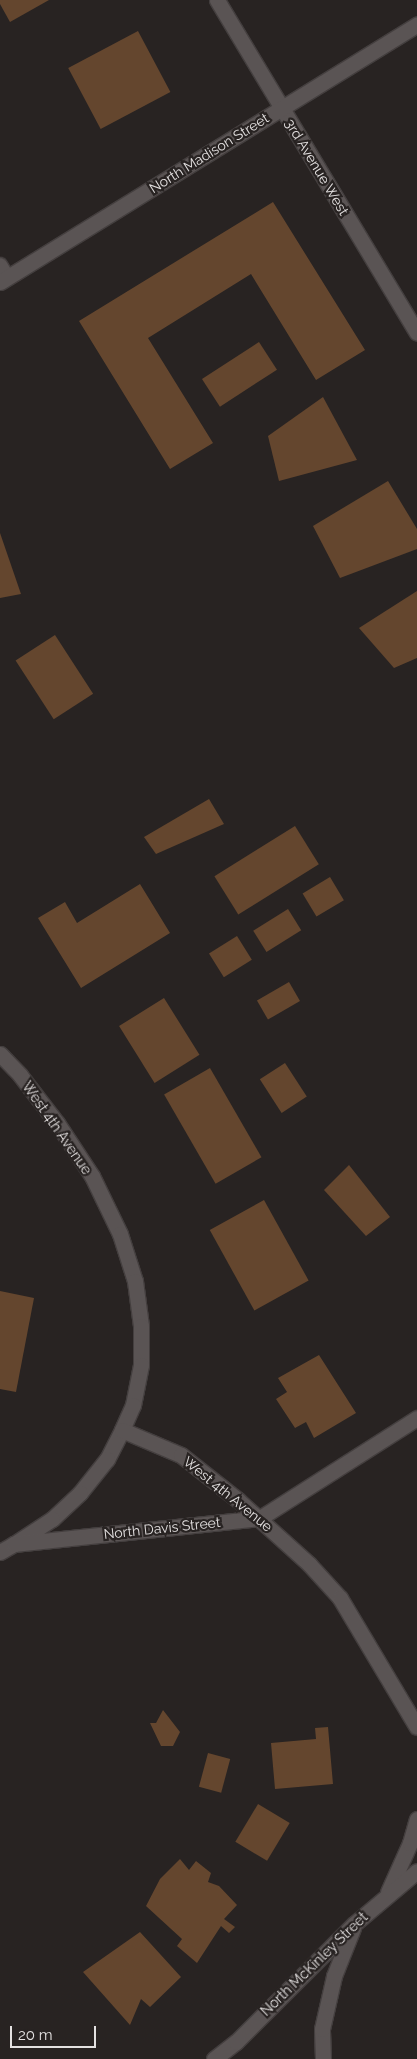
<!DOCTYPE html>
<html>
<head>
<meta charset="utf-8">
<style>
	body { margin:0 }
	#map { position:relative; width:417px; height:2059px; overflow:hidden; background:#282322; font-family:Raleway,sans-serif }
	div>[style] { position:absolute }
	.building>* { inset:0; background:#64462e; transform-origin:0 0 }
	.roads { filter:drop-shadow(1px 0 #443f3f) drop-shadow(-1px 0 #443f3f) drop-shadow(0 1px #443f3f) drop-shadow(0 -1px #443f3f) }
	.lane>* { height:14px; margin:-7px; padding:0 7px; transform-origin:7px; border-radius:7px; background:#5a5454 }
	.street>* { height:15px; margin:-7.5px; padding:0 7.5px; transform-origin:7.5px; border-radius:7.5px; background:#5a5454 }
	.secondary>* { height:15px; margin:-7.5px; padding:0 7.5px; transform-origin:7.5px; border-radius:7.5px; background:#5a5454 }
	span { translate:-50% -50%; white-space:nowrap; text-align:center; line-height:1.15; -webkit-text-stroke:4.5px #282322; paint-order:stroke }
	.street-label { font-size:14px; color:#e4e1e1 }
	.scale { position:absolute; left:10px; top:2026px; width:86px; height:22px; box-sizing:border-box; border:2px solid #e4e1e1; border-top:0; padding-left:6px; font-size:15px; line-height:18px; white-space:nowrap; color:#e4e1e1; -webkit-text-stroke:4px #282322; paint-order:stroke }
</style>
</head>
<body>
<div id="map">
	<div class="building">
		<i style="clip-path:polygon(0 0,49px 0,10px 22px,0 4px)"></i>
		<i style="left:138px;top:31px;width:69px;height:79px;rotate:62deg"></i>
		<i style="clip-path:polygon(273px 202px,365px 350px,316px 380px,251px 274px,148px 338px,213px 443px,170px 469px,79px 321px)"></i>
		<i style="left:259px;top:342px;width:33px;height:68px;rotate:57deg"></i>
		<i style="clip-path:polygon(323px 397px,357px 460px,279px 481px,268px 436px)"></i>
		<i style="clip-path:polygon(388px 481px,417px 529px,417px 549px,340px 578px,313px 526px)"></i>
		<i style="clip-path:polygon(0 533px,21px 594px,0 598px)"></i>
		<i style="clip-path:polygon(417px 591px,417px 658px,394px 668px,359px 628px)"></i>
		<i style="left:55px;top:635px;width:70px;height:47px;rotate:57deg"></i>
		<i style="clip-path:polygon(209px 799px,224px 824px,156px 854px,144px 837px)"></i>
		<i style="left:295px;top:826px;width:45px;height:95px;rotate:58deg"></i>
		<i style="left:330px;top:877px;width:27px;height:32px;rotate:59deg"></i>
		<i style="clip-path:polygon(140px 884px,170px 933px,81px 988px,38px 918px,65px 902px,77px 923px)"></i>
		<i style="left:288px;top:909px;width:25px;height:41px;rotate:58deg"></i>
		<i style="left:237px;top:936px;width:28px;height:33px;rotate:58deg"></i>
		<i style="left:289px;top:982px;width:22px;height:37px;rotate:60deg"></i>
		<i style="left:164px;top:998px;width:67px;height:53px;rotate:58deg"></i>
		<i style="left:285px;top:1063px;width:40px;height:30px;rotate:57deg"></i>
		<i style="left:210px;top:1068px;width:103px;height:53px;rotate:60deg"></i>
		<i style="clip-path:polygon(349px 1165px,390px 1217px,366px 1236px,324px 1190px)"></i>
		<i style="left:264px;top:1200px;width:92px;height:62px;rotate:61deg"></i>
		<i style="clip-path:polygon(0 1291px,34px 1298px,16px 1392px,0 1389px)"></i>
		<i style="clip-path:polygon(319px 1355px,356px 1413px,314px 1438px,306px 1422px,295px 1428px,276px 1399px,287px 1392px,278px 1378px)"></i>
		<i style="clip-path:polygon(163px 1710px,180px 1732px,173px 1746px,161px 1746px,150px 1723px,156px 1723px)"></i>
		<i style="clip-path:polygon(328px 1727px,333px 1784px,275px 1789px,271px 1743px,316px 1739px,315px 1728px)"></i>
		<i style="left:208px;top:1753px;width:23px;height:35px;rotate:15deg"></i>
		<i style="left:258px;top:1804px;width:37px;height:44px;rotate:31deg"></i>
		<i style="clip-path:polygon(180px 1859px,189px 1870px,196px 1861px,211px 1873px,208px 1882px,219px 1886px,237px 1905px,224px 1919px,235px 1927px,229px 1933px,221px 1926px,197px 1963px,177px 1946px,182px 1939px,146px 1906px,160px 1879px)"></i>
		<i style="clip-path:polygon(140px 1932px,181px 1977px,150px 2007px,141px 1999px,130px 2025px,83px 1972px)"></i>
	</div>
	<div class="roads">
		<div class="lane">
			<i style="left:0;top:265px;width:15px;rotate:58deg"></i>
		</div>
		<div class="street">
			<i style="left:217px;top:0;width:388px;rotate:59deg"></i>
			<i style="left:0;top:1054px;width:29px;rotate:46deg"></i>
			<i style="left:20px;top:1075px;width:61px;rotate:52.4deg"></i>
			<i style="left:57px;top:1123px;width:64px;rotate:56.6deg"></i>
			<i style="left:92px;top:1176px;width:64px;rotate:64.2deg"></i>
			<i style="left:120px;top:1234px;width:49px;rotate:72.3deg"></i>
			<i style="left:135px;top:1281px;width:45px;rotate:82.4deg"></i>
			<i style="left:141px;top:1326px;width:39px;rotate:90deg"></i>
			<i style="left:141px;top:1365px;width:41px;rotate:101.3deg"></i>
			<i style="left:133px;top:1405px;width:27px;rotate:114deg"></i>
			<i style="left:122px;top:1430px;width:33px;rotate:117deg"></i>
			<i style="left:107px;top:1459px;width:43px;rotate:128.5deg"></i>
			<i style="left:80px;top:1493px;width:38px;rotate:137deg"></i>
			<i style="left:52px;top:1519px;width:45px;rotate:146.7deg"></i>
			<i style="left:122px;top:1430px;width:64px;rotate:23deg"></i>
			<i style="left:181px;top:1455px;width:73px;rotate:38.3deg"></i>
			<i style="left:238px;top:1500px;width:96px;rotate:42deg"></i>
			<i style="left:309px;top:1564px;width:46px;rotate:47.6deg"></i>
			<i style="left:340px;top:1598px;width:150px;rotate:59.2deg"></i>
			<i style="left:0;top:1552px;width:16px;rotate:-30deg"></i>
			<i style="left:14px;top:1544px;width:247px;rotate:-6deg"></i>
			<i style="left:260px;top:1518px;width:186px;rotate:-32.5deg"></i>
			<i style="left:388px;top:1892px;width:54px;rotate:-65.8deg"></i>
			<i style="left:410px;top:1843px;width:25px;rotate:-74deg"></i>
			<i style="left:214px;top:2059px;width:28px;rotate:-38deg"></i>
			<i style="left:236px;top:2042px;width:167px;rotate:-45deg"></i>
			<i style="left:354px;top:1924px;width:82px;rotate:-40.1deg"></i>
			<i style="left:323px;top:2059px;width:30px;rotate:-92deg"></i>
			<i style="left:322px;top:2029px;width:54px;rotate:-77.2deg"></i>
			<i style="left:334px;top:1976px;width:52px;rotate:-68.4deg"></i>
		</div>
		<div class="secondary">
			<i style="left:0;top:282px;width:490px;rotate:-31.7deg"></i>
		</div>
	</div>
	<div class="street-label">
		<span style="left:209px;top:153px;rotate:-32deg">North Madison Street</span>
		<span style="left:317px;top:167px;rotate:59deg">3rd Avenue West</span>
		<span style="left:57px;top:1128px;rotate:55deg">West 4th Avenue</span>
		<span style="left:228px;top:1494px;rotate:39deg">West 4th Avenue</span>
		<span style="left:162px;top:1528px;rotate:-6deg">North Davis Street</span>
		<span style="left:314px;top:1964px;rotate:-44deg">North McKinley Street</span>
	</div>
	<div class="scale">20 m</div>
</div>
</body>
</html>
